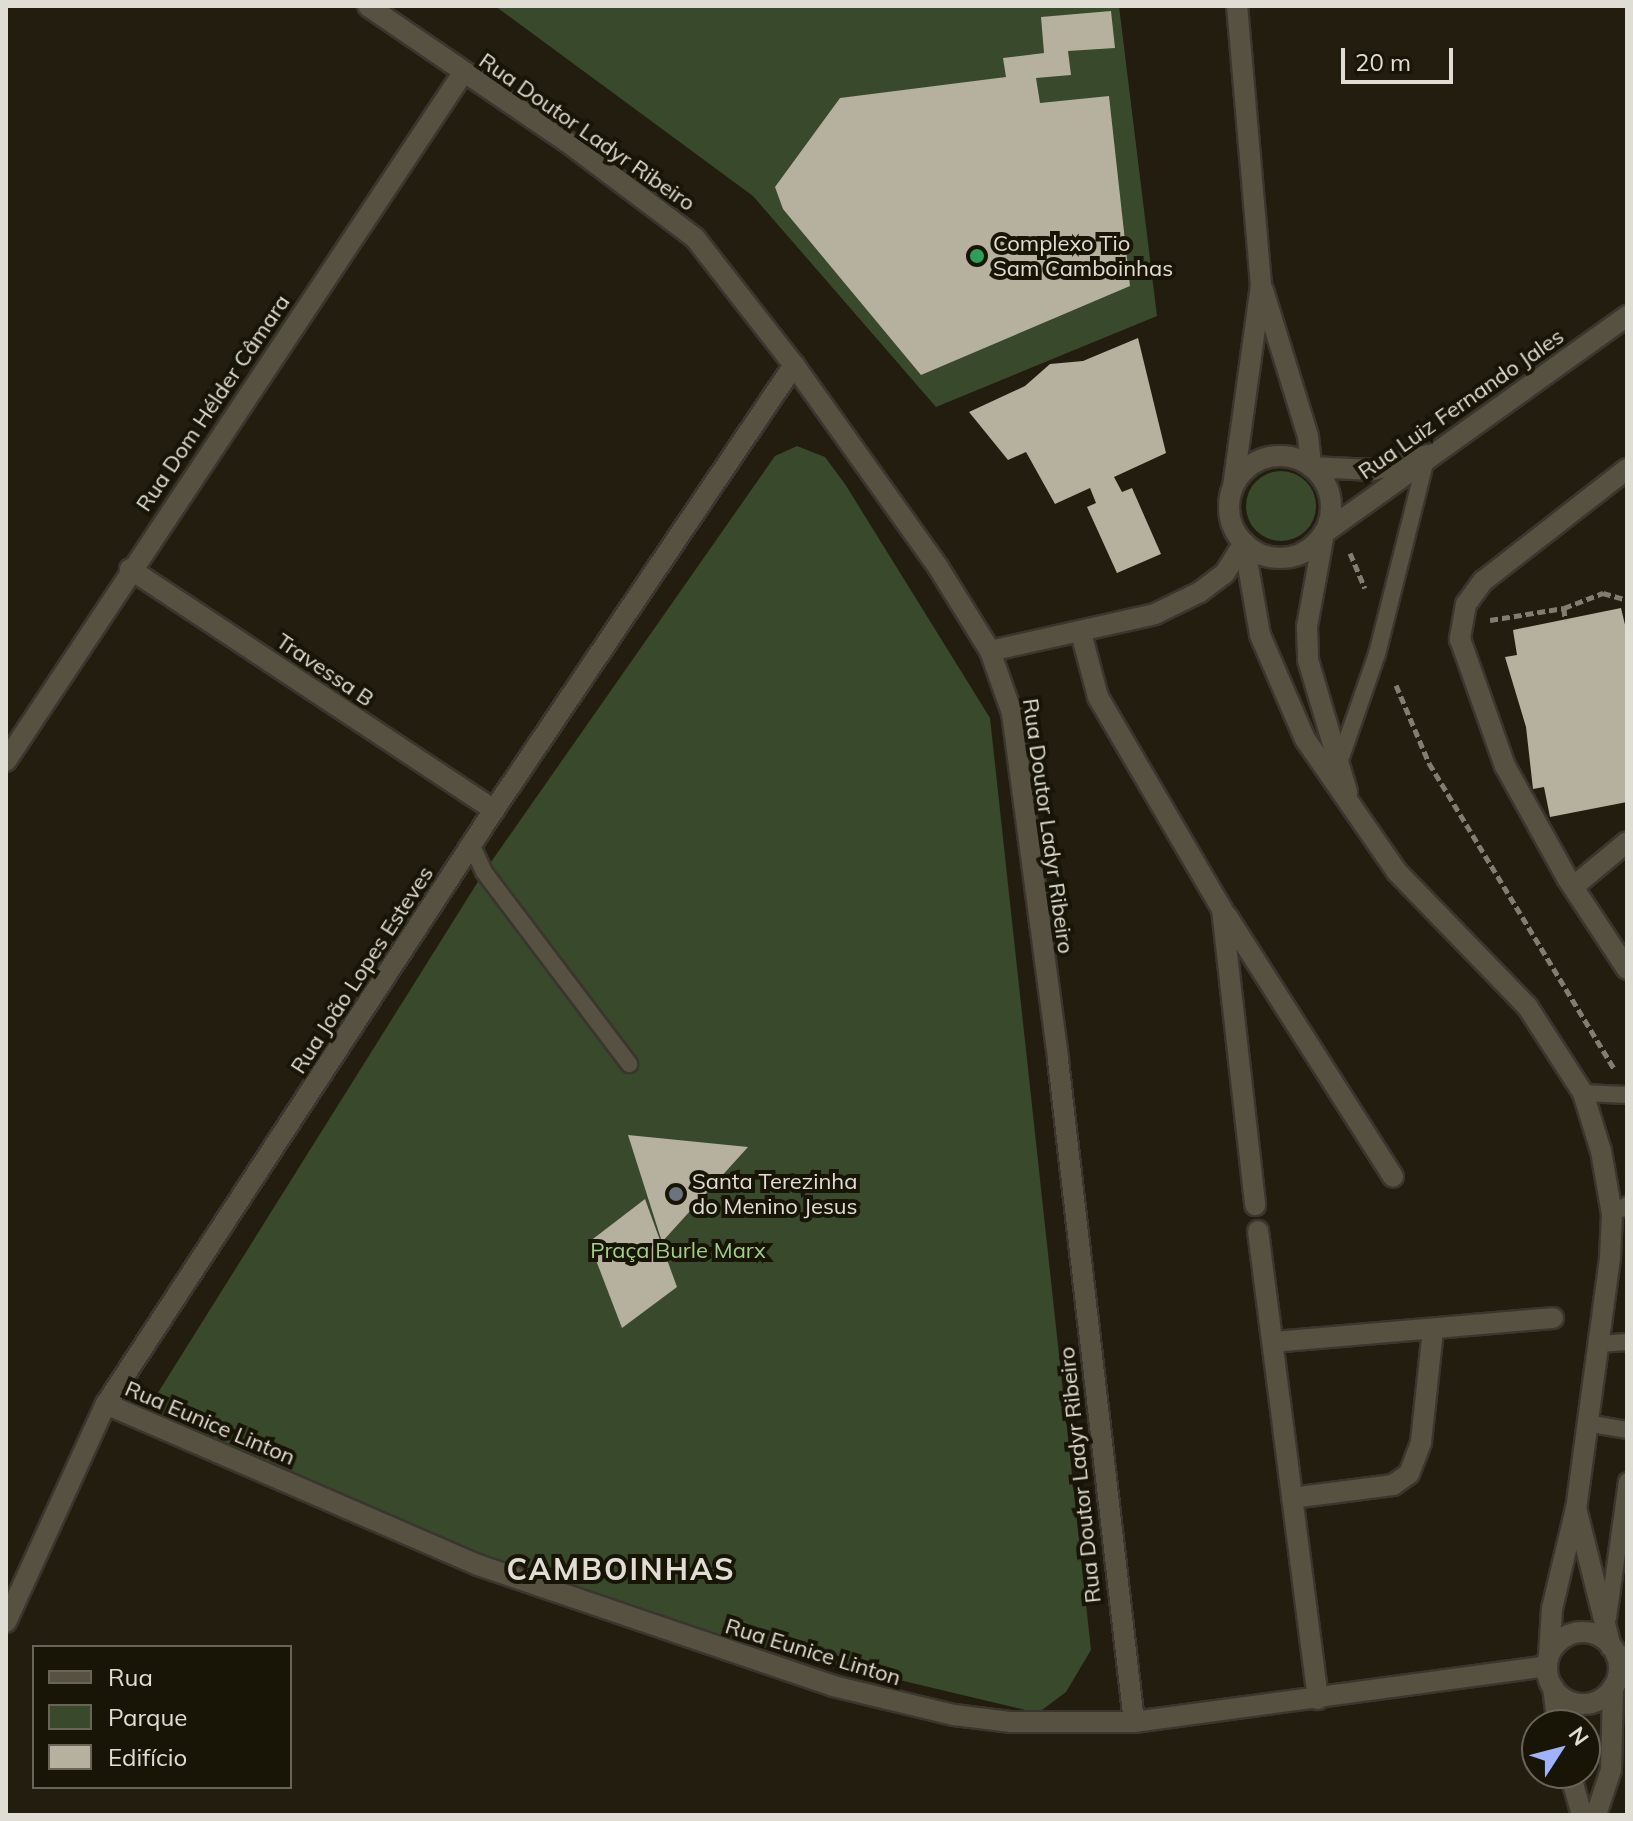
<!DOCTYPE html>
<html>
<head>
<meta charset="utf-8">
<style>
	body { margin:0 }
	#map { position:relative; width:1633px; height:1821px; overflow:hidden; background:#221d0f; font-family:Mulish,sans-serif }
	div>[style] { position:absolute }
	.green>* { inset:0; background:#38492c }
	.round { border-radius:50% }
	.building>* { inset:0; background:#b6b09e }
	.path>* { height:5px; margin-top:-2.5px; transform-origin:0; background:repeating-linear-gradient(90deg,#817d71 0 8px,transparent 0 12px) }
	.roads { filter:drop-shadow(2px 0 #3a362f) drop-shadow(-2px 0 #3a362f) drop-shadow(0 2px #3a362f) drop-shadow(0 -2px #3a362f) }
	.service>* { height:16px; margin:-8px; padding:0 8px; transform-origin:8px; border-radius:8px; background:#565141 }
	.minor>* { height:20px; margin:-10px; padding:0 10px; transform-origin:10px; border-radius:10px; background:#565141 }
	.tertiary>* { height:20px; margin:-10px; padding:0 10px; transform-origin:10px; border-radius:10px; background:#565141 }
	.tertiary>.ring { margin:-10px; padding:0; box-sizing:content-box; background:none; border:20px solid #565141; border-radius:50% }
	.dots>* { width:22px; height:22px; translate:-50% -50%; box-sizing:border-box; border:4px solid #181406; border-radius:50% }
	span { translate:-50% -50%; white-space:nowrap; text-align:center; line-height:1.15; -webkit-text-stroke:8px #181406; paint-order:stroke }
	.street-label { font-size:22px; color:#e0ddd4 }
	.poi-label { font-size:22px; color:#e0ddd4 }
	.left { translate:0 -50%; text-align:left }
	.park-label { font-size:22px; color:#a2d083 }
	.district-label { font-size:30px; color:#e0ddd4; font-weight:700; letter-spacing:2px }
	.frame { position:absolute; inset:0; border:8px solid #e0ddd4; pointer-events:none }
	.legend { position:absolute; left:32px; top:1645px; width:260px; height:144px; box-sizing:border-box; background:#181406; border:2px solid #686458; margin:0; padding:10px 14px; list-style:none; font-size:24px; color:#e0ddd4 }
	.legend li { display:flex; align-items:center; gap:16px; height:40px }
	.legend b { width:40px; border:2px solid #686458 }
	.north { position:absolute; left:1521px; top:1709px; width:80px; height:80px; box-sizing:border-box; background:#181406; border:2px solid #686458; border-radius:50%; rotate:54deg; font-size:22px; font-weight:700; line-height:32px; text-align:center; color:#e0ddd4 }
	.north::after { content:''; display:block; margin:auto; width:28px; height:36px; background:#a1b2fd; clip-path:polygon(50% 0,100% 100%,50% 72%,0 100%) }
	.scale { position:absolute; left:1341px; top:48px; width:112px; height:36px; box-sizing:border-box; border:4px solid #e0ddd4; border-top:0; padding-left:10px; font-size:24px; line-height:28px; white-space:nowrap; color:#e0ddd4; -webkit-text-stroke:6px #181406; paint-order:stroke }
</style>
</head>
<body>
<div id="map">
	<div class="green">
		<i style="clip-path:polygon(495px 6px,1119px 6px,1157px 316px,936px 407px,753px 196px)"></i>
		<i style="clip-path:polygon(797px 446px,825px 457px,845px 484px,990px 718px,1091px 1650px,1066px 1692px,1038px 1713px,555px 1598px,139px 1423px,484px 872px,775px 456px)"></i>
		<i class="round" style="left:1246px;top:471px;width:70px;height:70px"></i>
	</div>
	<div class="building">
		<i style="clip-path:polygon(1111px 11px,1115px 48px,1068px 51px,1071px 75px,1036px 78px,1040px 103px,1109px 96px,1130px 286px,921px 375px,783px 209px,775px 187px,840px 98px,1006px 77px,1003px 58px,1044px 53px,1041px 17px)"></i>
		<i style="clip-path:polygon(1138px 338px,1166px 453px,1114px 477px,1122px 492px,1132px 488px,1161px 554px,1117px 573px,1087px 507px,1096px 503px,1090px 488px,1055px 504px,1026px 452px,1008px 460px,969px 412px,1025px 386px,1050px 364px,1083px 361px)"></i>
		<i style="clip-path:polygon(1621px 608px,1627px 633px,1627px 802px,1550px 817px,1544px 787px,1533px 789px,1526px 727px,1505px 657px,1517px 655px,1513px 630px)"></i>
		<i style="clip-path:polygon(628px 1135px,748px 1147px,662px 1242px)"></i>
		<i style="clip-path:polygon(645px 1199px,677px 1287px,622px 1328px,589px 1242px)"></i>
	</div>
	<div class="path">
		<i style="left:1350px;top:553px;width:38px;rotate:67deg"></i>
		<i style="left:1564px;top:608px;width:12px;rotate:85deg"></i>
		<i style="left:1490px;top:620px;width:75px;rotate:-9.2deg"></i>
		<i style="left:1564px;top:608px;width:42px;rotate:-21deg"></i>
		<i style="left:1603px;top:593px;width:25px;rotate:16deg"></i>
		<i style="left:1396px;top:685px;width:85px;rotate:67.1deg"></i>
		<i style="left:1429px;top:763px;width:357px;rotate:58.8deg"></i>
	</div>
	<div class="roads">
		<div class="service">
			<i style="left:1339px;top:763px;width:115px;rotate:-70.8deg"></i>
			<i style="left:1377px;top:654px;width:205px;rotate:-75.9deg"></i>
			<i style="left:472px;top:846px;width:29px;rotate:65deg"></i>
			<i style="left:484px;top:872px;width:241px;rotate:52.9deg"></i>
			<i style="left:1583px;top:1093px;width:44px;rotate:2.6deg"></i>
			<i style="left:1612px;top:1214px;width:17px;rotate:-31deg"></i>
			<i style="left:1599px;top:1344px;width:28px;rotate:-4deg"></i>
			<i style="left:1587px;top:1423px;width:41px;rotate:9.9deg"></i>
			<i style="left:1608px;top:1618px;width:138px;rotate:-82.1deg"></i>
		</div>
		<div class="minor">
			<i style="left:368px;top:6px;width:240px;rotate:34.3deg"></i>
			<i style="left:566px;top:141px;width:161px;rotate:36.9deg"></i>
			<i style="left:695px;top:238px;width:161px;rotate:52.1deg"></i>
			<i style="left:794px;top:365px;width:248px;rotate:54.5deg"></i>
			<i style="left:938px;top:567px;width:99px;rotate:58.2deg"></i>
			<i style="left:990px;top:651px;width:66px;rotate:70.5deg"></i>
			<i style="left:1012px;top:713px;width:350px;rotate:82.4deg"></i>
			<i style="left:1058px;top:1060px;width:666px;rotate:83.45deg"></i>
			<i style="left:1627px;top:469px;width:182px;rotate:142.1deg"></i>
			<i style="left:1483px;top:581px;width:29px;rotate:126deg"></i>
			<i style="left:1466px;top:604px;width:36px;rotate:100deg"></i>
			<i style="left:1460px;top:639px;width:135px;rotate:70.5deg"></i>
			<i style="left:1505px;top:766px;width:128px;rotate:61deg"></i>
			<i style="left:1567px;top:878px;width:109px;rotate:56.6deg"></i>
			<i style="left:1324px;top:533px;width:373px;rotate:-35.6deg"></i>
			<i style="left:130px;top:569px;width:437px;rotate:33.5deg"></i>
			<i style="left:1081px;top:633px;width:66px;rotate:75.1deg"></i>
			<i style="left:1098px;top:697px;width:246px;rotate:59.7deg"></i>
			<i style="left:1222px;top:909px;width:298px;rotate:83.6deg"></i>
			<i style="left:990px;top:651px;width:169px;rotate:-12.6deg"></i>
			<i style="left:1155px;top:614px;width:50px;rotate:-26.1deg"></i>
			<i style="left:1200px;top:592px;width:31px;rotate:-37deg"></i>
			<i style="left:1225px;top:573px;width:36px;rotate:-58deg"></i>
			<i style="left:6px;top:761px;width:826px;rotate:-56.41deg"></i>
			<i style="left:1573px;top:887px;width:70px;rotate:-39.8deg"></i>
			<i style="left:1227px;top:916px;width:309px;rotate:57.5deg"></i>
			<i style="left:1258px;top:1231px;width:472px;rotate:82.7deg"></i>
			<i style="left:1273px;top:1342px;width:281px;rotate:-4.9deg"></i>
			<i style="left:106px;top:1404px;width:405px;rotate:23.4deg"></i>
			<i style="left:478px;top:1565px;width:375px;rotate:18.8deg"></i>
			<i style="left:833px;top:1686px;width:124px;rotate:13.5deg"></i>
			<i style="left:954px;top:1715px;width:56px;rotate:7.1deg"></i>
			<i style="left:1010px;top:1722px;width:124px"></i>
			<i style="left:1134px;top:1722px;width:417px;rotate:-7.7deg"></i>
			<i style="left:1292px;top:1498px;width:102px;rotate:-7.3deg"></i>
			<i style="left:1393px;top:1485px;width:19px;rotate:-35deg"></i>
			<i style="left:1409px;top:1474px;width:34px;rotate:-69deg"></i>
			<i style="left:1421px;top:1442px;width:113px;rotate:-83.9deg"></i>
			<i style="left:6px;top:1622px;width:240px;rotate:-65.4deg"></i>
			<i style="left:106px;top:1404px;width:709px;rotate:-56.85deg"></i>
			<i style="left:494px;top:810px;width:537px;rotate:-56.01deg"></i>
			<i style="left:1616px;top:1655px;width:11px;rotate:10deg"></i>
		</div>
		<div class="tertiary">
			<i style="left:1263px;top:290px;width:153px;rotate:72.9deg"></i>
			<i style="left:1308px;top:436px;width:31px;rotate:84deg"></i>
			<i class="ring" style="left:1229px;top:456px;width:82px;height:82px"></i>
			<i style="left:1311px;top:467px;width:62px;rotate:2.8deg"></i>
			<i style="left:1373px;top:470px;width:56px;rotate:-15.5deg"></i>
			<i style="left:1233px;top:487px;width:204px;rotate:-82.1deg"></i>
			<i style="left:1261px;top:285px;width:280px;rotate:-94.9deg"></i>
			<i style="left:1324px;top:533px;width:96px;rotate:100.3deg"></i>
			<i style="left:1307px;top:627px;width:33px;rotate:88deg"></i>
			<i style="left:1308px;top:660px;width:138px;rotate:73.5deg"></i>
			<i style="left:1244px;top:543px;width:93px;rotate:80.1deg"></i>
			<i style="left:1260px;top:635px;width:113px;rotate:66.6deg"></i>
			<i style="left:1305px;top:739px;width:162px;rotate:55.3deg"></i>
			<i style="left:1397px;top:872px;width:187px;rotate:45.9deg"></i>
			<i style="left:1527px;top:1006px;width:103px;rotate:57.2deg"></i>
			<i style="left:1583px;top:1093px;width:61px;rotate:72.8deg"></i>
			<i style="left:1601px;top:1151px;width:64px;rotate:80.1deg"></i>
			<i style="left:1612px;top:1214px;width:44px;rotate:92.6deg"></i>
			<i style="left:1610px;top:1258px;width:252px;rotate:97.7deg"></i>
			<i style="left:1576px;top:1508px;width:104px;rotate:103.4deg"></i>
			<i style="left:1552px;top:1609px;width:46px;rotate:93.7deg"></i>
			<i style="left:1576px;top:1508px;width:143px;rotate:75.9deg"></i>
			<i class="ring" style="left:1547px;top:1632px;width:52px;height:52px"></i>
			<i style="left:1553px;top:1687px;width:38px;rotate:83deg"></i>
			<i style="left:1570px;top:1773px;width:44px;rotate:74.1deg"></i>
			<i style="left:1596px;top:1815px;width:47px;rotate:-71.6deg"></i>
			<i style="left:1611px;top:1770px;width:83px;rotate:-88.6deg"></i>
		</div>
	</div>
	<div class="dots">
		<i style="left:977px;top:256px;background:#2e9e5b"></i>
		<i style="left:676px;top:1194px;background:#6b7280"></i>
	</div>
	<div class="street-label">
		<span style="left:587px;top:132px;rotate:35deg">Rua Doutor Ladyr Ribeiro</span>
		<span style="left:213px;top:403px;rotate:-56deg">Rua Dom Hélder Câmara</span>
		<span style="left:1461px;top:404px;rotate:-35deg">Rua Luiz Fernando Jales</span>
		<span style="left:325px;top:670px;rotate:34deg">Travessa B</span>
		<span style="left:1048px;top:826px;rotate:82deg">Rua Doutor Ladyr Ribeiro</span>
		<span style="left:362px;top:970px;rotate:-57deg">Rua João Lopes Esteves</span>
		<span style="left:210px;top:1423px;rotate:23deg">Rua Eunice Linton</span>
		<span style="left:1080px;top:1475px;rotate:-96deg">Rua Doutor Ladyr Ribeiro</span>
		<span style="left:813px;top:1652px;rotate:17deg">Rua Eunice Linton</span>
	</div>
	<div class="poi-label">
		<span class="left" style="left:993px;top:256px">Complexo Tio<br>Sam Camboinhas</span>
		<span class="left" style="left:692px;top:1194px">Santa Terezinha<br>do Menino Jesus</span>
	</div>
	<div class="park-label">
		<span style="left:678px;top:1251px">Praça Burle Marx</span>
	</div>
	<div class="district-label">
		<span style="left:621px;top:1569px">CAMBOINHAS</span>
	</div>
	<div class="frame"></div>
	<ul class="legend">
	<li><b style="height:10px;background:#565141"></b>Rua</li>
	<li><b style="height:22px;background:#38492c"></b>Parque</li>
	<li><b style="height:22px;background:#b6b09e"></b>Edifício</li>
	</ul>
	<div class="north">N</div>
	<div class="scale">20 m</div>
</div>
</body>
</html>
